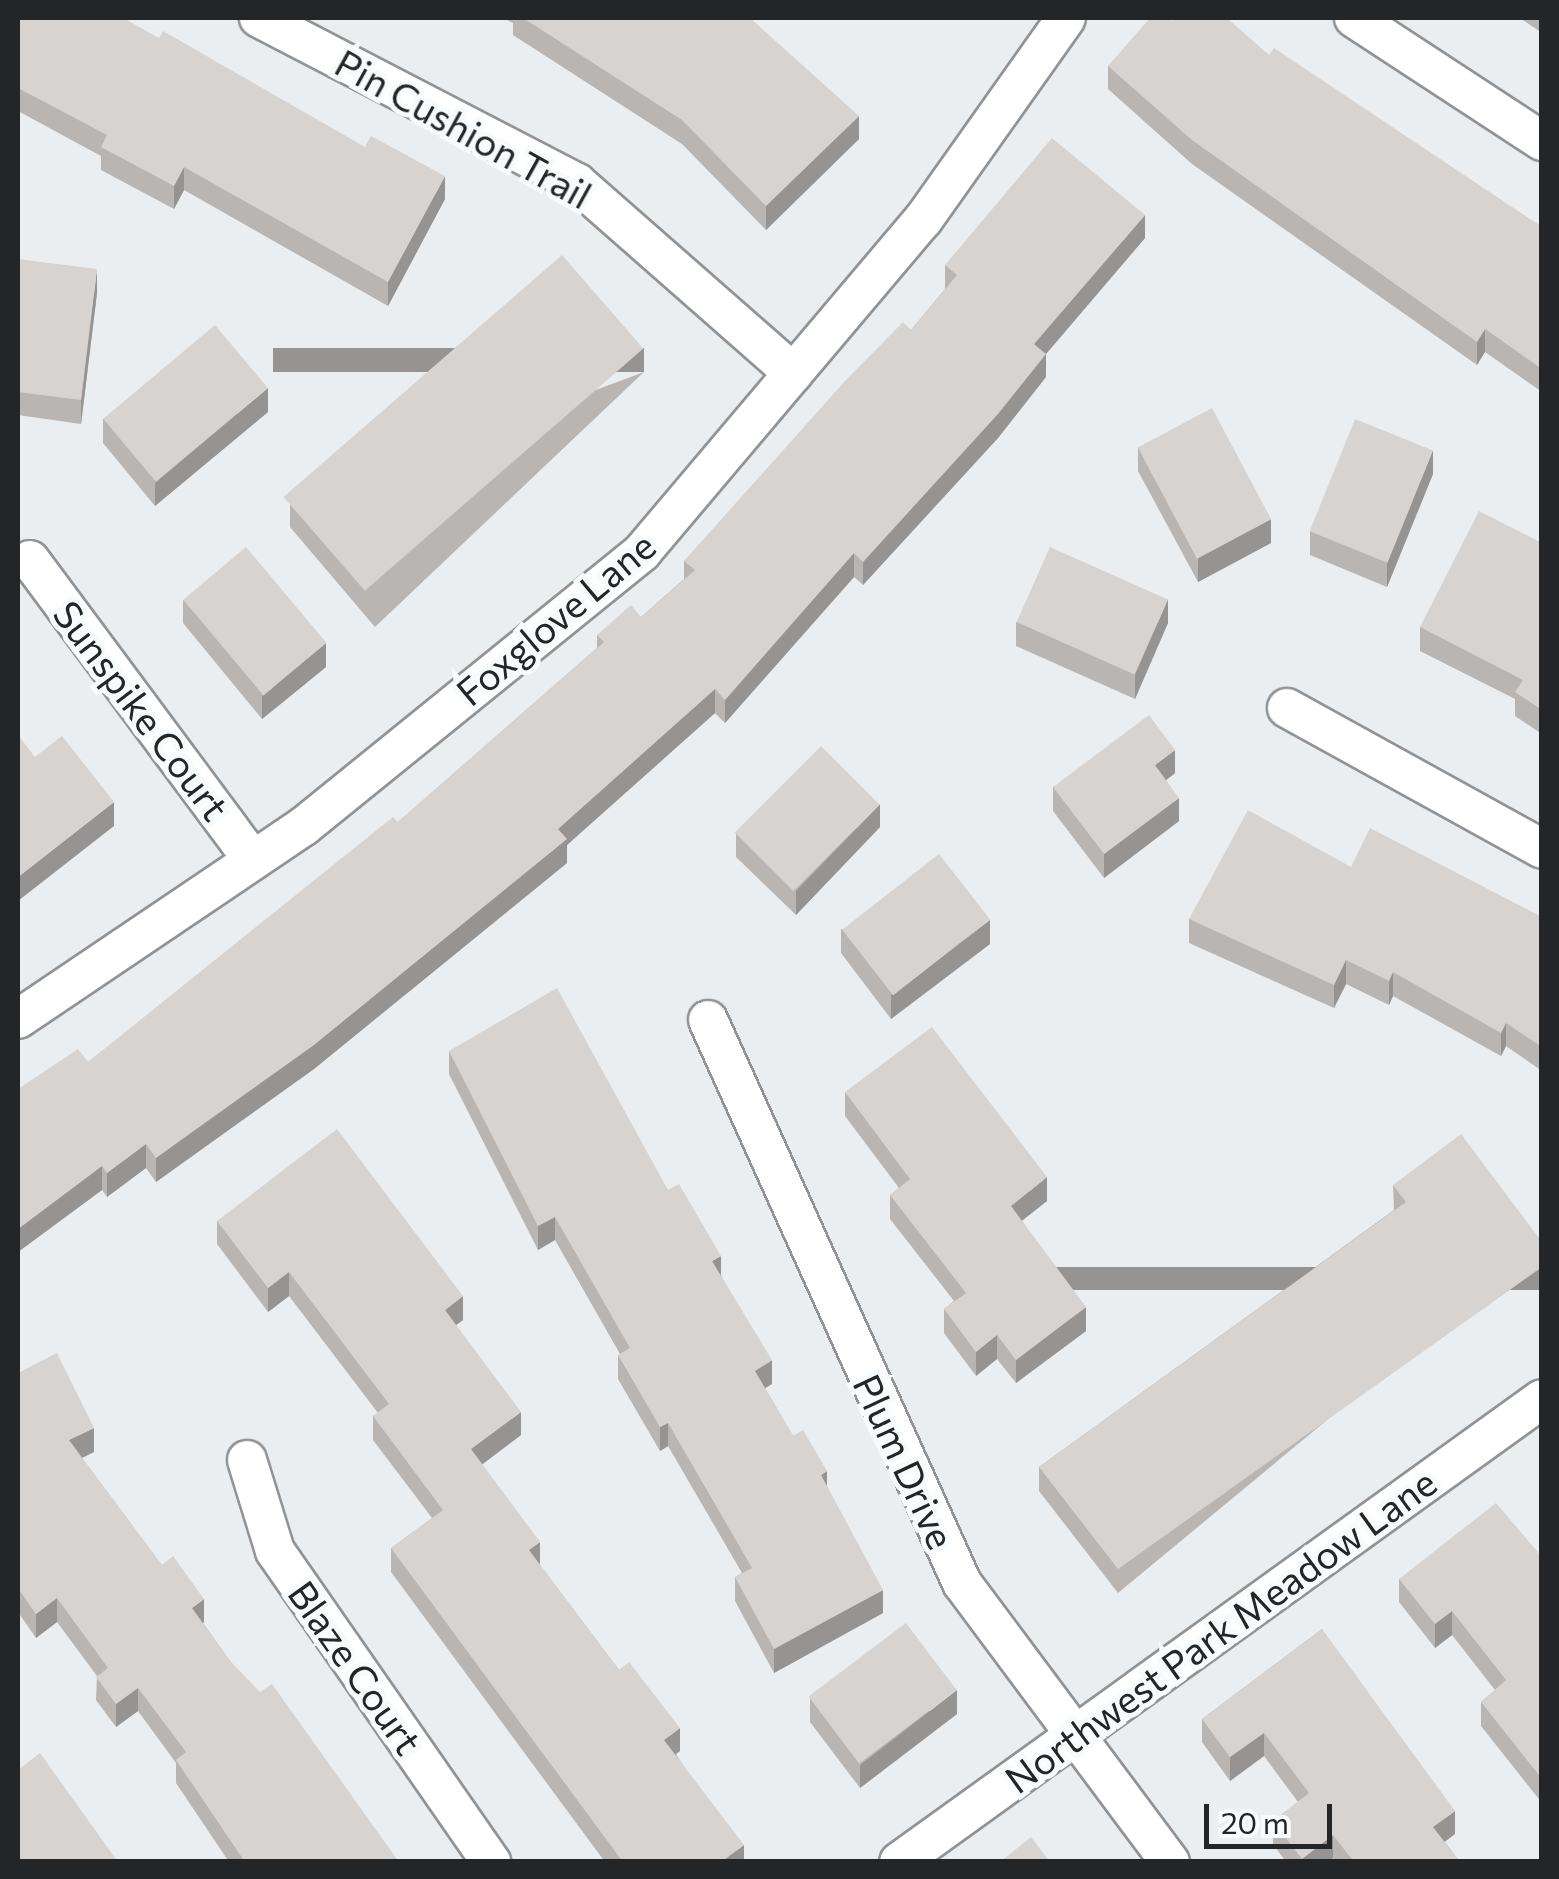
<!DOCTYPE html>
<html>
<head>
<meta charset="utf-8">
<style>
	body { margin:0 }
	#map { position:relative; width:1559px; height:1879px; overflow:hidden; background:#ebeef1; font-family:Commissioner,sans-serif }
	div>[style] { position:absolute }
	.roads { filter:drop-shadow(2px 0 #919396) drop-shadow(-2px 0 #919396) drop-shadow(0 2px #919396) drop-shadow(0 -2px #919396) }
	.street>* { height:38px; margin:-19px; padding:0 19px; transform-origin:19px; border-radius:19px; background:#fff }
	.wall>* { inset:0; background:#b8b5b3 }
	.shaded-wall>* { inset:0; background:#969492; transform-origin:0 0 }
	.building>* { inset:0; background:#d6d3d0; transform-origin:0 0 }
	span { translate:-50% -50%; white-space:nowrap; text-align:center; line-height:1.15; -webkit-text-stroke:10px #f8fbfe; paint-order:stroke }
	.street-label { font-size:38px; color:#242526 }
	.frame { position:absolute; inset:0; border:20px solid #242526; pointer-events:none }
	.scale { position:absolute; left:1204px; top:1804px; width:128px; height:45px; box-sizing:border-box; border:5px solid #242526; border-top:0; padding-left:12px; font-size:30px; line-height:35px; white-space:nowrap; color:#242526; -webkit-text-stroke:8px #f8fbfe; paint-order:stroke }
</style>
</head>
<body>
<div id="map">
	<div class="roads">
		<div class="street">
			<i style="left:259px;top:18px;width:358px;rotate:27.4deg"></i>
			<i style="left:577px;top:183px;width:288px;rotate:41.3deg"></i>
			<i style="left:1354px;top:18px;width:225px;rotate:33.2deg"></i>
			<i style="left:30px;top:560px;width:374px;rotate:53.4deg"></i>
			<i style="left:1287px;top:708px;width:291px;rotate:28.9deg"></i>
			<i style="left:18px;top:1019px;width:345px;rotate:-34deg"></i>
			<i style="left:304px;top:826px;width:435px;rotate:-39deg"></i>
			<i style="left:642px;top:552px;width:435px;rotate:-49.8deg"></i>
			<i style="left:923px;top:220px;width:247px;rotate:-54.7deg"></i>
			<i style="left:708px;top:1020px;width:618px;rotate:65.72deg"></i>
			<i style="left:962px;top:1583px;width:348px;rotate:53.3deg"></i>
			<i style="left:247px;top:1460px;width:95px;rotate:72.9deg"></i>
			<i style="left:275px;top:1551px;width:379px;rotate:55.2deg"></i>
			<i style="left:899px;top:1862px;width:792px;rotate:-35.76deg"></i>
		</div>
	</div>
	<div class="wall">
		<i style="clip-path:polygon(18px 18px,445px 199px,388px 306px,184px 190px,174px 209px,101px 170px,101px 156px,18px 111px)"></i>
		<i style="clip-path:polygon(503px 18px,750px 18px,859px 139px,766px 230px,682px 144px,513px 35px,513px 23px)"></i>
		<i style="clip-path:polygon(1520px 18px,1542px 18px,1542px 33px)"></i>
		<i style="clip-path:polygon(1172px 21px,1269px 55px,1542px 227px,1542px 392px,1485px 352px,1477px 365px,1192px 164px,1108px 89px,1108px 66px)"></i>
		<i style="clip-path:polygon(1145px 238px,1046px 354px,1046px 377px,998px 438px,863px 585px,854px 577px,725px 723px,715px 713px,567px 845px,567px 863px,314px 1069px,156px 1182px,146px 1168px,107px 1197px,102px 1190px,18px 1252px,18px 1089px,88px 1062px,398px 822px,597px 648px,597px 635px,641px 617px,684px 579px,684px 561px,911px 330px,945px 289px,945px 265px)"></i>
		<i style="clip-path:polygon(18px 259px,97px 293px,81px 424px,18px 415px)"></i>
		<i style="clip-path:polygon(644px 372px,375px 627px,290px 527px,290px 504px)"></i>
		<i style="clip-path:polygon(268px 412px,155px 506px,103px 443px,103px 419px)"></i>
		<i style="clip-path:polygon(1138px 447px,1271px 543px,1198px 582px,1138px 471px)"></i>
		<i style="clip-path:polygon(1433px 474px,1387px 587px,1310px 555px,1310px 531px)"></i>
		<i style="clip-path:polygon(1542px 543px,1542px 734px,1515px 716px,1515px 699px,1420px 651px,1420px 627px)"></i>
		<i style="clip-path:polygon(183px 600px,326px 667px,262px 719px,183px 623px)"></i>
		<i style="clip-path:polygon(1016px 622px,1168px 623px,1135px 699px,1016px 646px)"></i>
		<i style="clip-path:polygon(1175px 773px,1166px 780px,1179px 821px,1104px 878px,1053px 811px,1053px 787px)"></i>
		<i style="clip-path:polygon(880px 827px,796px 915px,736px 857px,736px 833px)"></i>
		<i style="clip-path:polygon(1351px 867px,1542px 917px,1542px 1071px,1506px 1046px,1501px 1056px,1393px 996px,1389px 1005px,1346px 984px,1334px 1008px,1189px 943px,1189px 919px)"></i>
		<i style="clip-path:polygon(841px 929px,990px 944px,891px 1019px,841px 953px)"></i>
		<i style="clip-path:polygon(449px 1051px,668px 1190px,721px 1275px,772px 1384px,765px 1388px,793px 1436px,827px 1487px,883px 1613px,774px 1673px,735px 1601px,735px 1577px,742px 1573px,668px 1446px,660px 1451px,618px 1379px,618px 1355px,620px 1354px,555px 1240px,538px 1250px,449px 1074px)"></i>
		<i style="clip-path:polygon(845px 1092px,1047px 1201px,1022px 1221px,1086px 1331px,1016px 1383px,997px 1359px,976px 1376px,944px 1333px,944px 1309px,954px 1301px,890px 1219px,890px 1195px,899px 1188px,845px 1116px)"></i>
		<i style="clip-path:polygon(1393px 1185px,1542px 1242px,1118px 1593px,1039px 1491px,1039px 1467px,1394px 1210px)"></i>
		<i style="clip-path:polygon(217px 1221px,463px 1320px,456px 1325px,521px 1435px,482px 1464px,540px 1565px,680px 1751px,676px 1754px,744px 1862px,605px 1862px,391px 1572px,391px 1548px,432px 1518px,373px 1440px,373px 1416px,378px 1413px,289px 1296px,268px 1312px,217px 1244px)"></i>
		<i style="clip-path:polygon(18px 1373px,94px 1452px,82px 1458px,204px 1622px,203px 1623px,230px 1661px,399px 1862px,229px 1862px,176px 1783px,176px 1763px,138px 1711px,116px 1727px,96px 1700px,97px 1676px,57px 1622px,36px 1638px,18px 1612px)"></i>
		<i style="clip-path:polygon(1542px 1557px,1542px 1803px,1481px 1726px,1481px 1702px,1495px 1690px,1452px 1635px,1435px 1648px,1399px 1602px,1399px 1579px)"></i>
		<i style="clip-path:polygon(1322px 1629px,1455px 1834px,1445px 1842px,1460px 1862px,1336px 1862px,1333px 1858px,1329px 1862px,1286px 1862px,1273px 1844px,1273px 1821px,1298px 1802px,1264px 1756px,1230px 1781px,1202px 1742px,1202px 1719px)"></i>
		<i style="clip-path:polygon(810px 1698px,957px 1714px,860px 1788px,810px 1722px)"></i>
	</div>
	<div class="shaded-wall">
		<i style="clip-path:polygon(859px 116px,859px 139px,766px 230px,766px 206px)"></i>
		<i style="clip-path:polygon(184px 167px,184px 190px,174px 209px,174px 186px)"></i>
		<i style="clip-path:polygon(445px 176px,445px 199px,388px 306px,388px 282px)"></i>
		<i style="clip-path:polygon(1145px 215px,1145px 238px,1046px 354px,1046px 377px,998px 438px,863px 585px,863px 562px,1034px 344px)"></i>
		<i style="clip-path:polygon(97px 269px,97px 293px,81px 424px,81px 400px)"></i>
		<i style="clip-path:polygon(1485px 329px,1485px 352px,1477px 365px,1477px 342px)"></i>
		<i style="left:644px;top:348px;width:24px;height:371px;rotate:90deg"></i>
		<i style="clip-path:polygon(268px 388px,268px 412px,155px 506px,155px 483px)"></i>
		<i style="clip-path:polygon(1433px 450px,1433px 474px,1387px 587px,1387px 563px)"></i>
		<i style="clip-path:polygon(1271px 519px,1271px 543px,1198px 582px,1198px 558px)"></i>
		<i style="clip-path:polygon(854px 553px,854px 577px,725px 723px,725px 700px)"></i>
		<i style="clip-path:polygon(1168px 599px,1168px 623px,1135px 699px,1135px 675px)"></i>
		<i style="clip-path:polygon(326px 643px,326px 667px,262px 719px,262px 696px)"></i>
		<i style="clip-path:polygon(715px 689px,715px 713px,567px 845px,567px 863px,314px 1069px,156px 1182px,156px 1158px,558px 829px)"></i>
		<i style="clip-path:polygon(1175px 750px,1175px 773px,1155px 789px,1155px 765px)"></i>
		<i style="clip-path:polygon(1179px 798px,1179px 821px,1104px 878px,1104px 854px)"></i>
		<i style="clip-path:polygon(114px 802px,114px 826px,18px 901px,18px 877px)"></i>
		<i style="clip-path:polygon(880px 804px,880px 827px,796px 915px,796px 891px)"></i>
		<i style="clip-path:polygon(990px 920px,990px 944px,891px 1019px,891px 995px)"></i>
		<i style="clip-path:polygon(1346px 960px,1346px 984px,1334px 1008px,1334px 985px)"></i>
		<i style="clip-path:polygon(1393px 972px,1393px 996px,1389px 1005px,1389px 981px)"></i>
		<i style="clip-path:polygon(1506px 1023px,1506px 1046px,1501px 1056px,1501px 1033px)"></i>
		<i style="clip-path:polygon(146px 1144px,146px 1168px,107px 1197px,107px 1173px)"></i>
		<i style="clip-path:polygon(102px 1166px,102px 1190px,18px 1252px,18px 1229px)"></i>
		<i style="clip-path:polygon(1047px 1177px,1047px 1201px,1011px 1229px,1011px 1206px)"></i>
		<i style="clip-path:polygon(555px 1217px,555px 1240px,538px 1250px,538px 1226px)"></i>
		<i style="clip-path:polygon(721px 1256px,721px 1280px,712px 1261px)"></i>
		<i style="left:1542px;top:1267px;width:23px;height:521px;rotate:90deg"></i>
		<i style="clip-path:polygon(289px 1272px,289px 1296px,268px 1312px,268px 1288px)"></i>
		<i style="clip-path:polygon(463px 1296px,463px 1320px,445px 1333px,445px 1310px)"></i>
		<i style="clip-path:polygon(1086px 1307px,1086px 1331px,1016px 1383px,1016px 1360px)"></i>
		<i style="clip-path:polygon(997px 1335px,997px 1359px,976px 1376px,976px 1352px)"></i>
		<i style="clip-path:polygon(772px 1360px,772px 1384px,755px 1394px,755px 1371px)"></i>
		<i style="clip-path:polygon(521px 1412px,521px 1435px,471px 1473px,471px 1449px)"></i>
		<i style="clip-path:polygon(668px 1423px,668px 1446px,660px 1451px,660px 1427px)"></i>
		<i style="clip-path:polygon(94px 1428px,94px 1452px,69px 1464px,69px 1440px)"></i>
		<i style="clip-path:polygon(827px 1471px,827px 1495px,821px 1475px)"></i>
		<i style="clip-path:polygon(540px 1542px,540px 1566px,529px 1550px)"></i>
		<i style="clip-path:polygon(883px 1590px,883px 1613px,774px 1673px,774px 1649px)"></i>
		<i style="clip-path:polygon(57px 1598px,57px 1622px,36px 1638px,36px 1614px)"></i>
		<i style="clip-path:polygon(204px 1599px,204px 1622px,192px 1632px,192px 1608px)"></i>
		<i style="clip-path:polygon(1452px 1611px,1452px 1635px,1435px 1648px,1435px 1624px)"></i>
		<i style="clip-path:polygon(138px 1688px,138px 1711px,116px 1727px,116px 1704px)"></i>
		<i style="clip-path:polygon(957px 1690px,957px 1714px,860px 1788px,860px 1765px)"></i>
		<i style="clip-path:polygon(680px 1728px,680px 1751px,664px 1763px,664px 1740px)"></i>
		<i style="clip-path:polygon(1264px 1733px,1264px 1756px,1230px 1781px,1230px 1757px)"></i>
		<i style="clip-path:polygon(1455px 1811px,1455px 1834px,1433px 1850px,1433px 1827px)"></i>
		<i style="clip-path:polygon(1333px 1835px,1333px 1858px,1329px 1862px,1302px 1862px,1302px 1859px)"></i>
		<i style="clip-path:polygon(744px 1845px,744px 1862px,721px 1862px)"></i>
	</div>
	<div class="building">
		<i style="clip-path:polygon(18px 18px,123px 18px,159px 38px,163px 31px,365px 147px,371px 136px,445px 176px,388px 282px,184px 167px,174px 186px,101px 147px,107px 135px,18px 88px)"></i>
		<i style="clip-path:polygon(523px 18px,750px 18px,859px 116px,766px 206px,682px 120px)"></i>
		<i style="clip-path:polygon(1150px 18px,1168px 18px,1172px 21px,1174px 18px,1227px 18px,1269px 55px,1274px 48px,1542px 227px,1542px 369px,1485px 329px,1477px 342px,1192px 140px,1108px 66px)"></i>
		<i style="clip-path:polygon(1052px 138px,1145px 215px,1034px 344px,1046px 354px,998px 414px,863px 562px,854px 553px,725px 700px,715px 689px,558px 829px,567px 839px,314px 1045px,156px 1158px,146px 1144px,107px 1173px,102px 1166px,18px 1229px,18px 1089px,78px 1049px,88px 1062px,393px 817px,398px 822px,604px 642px,597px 635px,631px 605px,641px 617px,695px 570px,684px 561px,845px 381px,903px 322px,911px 330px,957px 275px,945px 265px)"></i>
		<i style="left:562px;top:255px;width:124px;height:369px;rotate:49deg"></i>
		<i style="clip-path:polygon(18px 259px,97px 269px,81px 400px,18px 392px)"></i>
		<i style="left:215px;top:325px;width:82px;height:146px;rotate:50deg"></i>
		<i style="left:1212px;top:408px;width:126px;height:84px;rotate:62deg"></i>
		<i style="left:1355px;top:419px;width:84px;height:121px;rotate:22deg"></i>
		<i style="clip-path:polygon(1479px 511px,1542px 543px,1542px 710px,1515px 692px,1523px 680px,1420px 627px)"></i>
		<i style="left:246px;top:547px;width:125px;height:82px;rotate:50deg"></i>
		<i style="left:1050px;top:547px;width:129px;height:82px;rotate:24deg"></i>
		<i style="clip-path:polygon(1149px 715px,1175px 750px,1155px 765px,1179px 798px,1104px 854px,1053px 787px)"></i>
		<i style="clip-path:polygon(18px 735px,35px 757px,62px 736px,114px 802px,18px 877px)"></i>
		<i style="left:821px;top:746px;width:83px;height:122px;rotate:45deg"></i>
		<i style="clip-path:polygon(1248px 810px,1351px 867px,1370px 828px,1542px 917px,1542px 1047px,1506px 1023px,1501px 1033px,1393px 972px,1389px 981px,1346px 960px,1334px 985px,1189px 919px)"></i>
		<i style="left:939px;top:854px;width:83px;height:123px;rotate:52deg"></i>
		<i style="clip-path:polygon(557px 988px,668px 1190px,679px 1184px,721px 1256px,712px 1261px,772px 1360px,755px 1371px,793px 1436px,803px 1430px,827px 1471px,821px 1475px,883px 1590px,774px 1649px,735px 1577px,752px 1568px,668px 1423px,660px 1427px,618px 1355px,630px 1348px,555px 1217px,538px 1226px,449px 1051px)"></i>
		<i style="clip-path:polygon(932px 1027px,1047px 1177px,1011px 1206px,1086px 1307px,1016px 1360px,997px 1335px,976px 1352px,944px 1309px,966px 1293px,890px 1195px,910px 1179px,845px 1092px)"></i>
		<i style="clip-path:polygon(337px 1129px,463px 1296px,445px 1310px,521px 1412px,471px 1449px,540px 1542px,529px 1550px,619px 1670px,629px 1662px,680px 1728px,664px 1740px,744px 1845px,721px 1862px,623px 1862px,391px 1548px,443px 1510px,373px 1416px,389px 1404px,289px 1272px,268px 1288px,217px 1221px)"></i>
		<i style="clip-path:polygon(1461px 1134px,1542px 1242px,1542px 1267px,1118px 1569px,1039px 1467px,1406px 1202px,1393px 1185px)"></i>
		<i style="clip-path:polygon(57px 1353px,94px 1428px,69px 1440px,162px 1565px,173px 1556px,204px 1599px,192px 1608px,230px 1661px,260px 1692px,272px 1684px,399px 1862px,245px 1862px,176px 1760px,186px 1752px,138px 1688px,116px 1704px,96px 1677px,108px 1668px,57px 1598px,36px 1614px,18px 1588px,18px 1373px)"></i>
		<i style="clip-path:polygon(1496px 1503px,1542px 1557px,1542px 1779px,1481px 1702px,1506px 1680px,1452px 1611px,1435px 1624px,1399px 1579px)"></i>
		<i style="left:906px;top:1623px;width:84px;height:122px;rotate:53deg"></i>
		<i style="clip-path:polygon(1322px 1629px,1455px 1811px,1433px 1827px,1460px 1862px,1354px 1862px,1333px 1835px,1302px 1859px,1273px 1821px,1309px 1793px,1264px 1733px,1230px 1757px,1202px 1719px)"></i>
		<i style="clip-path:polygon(40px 1753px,118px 1862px,18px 1862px,18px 1770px)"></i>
		<i style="clip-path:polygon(1031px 1837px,1050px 1862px,1000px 1862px)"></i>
	</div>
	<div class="street-label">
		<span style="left:464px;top:128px;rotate:29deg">Pin Cushion Trail</span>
		<span style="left:555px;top:618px;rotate:-40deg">Foxglove Lane</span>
		<span style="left:142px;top:710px;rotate:53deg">Sunspike Court</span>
		<span style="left:905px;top:1461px;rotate:65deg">Plum Drive</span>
		<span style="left:1220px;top:1630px;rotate:-36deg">Northwest Park Meadow Lane</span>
		<span style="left:356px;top:1667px;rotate:55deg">Blaze Court</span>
	</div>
	<div class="frame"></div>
	<div class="scale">20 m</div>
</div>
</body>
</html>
